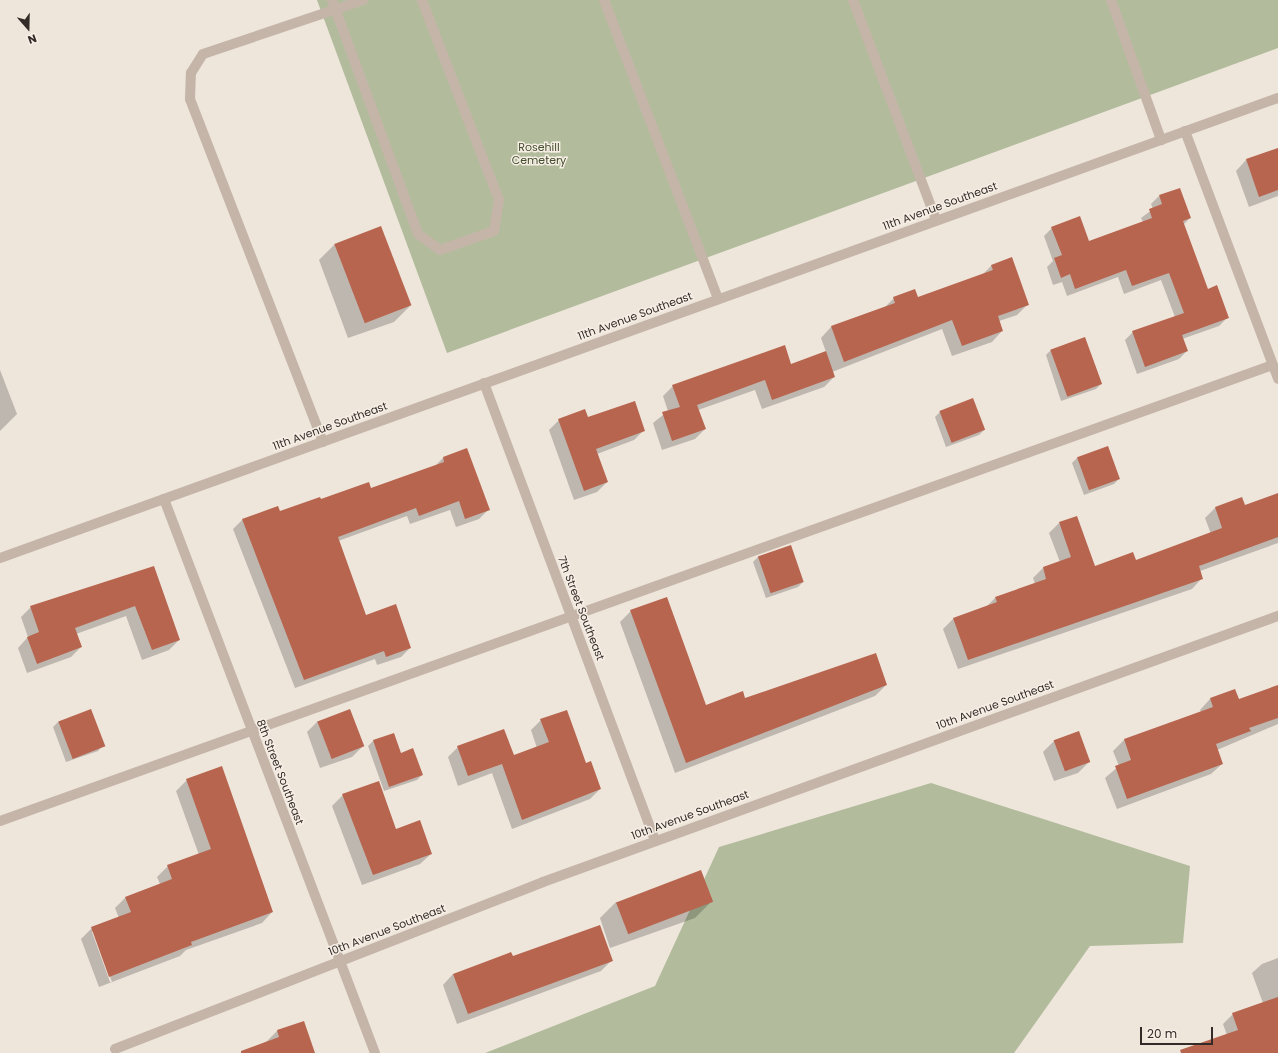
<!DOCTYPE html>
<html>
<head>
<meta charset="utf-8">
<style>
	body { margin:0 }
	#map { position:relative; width:1278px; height:1053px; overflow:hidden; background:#eee5db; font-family:Poppins,sans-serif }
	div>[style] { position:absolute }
	.green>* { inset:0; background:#b2bc9c }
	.shadow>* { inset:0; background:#0003 }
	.building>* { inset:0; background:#b8654f; transform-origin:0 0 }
	.minor>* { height:10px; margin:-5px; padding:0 5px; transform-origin:5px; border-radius:5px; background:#c5b5a8 }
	span { translate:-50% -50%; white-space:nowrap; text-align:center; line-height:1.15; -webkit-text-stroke:3px #f7efe6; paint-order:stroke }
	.park-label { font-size:11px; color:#434e2e }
	.street-label { font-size:11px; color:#332b27 }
	.north { position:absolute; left:8px; top:8px; width:40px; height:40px; -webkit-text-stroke:3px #f7efe6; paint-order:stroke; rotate:160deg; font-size:11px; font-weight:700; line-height:16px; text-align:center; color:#332b27 }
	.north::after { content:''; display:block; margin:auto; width:14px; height:18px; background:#332b27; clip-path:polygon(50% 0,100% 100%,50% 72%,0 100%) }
	.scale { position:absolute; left:1140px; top:1027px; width:73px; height:18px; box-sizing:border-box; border:2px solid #332b27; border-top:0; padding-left:5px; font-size:12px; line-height:14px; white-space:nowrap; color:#332b27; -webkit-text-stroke:3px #f7efe6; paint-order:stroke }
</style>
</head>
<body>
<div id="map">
	<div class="green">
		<i style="clip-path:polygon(317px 0,1278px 0,1278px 48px,447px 353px)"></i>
		<i style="clip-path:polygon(931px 783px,1190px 866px,1183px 943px,1090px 946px,1014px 1053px,485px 1053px,655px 986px,719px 847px)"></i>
	</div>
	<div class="shadow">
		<i style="clip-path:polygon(1278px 149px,1278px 196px,1249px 207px,1236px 171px,1246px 160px)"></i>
		<i style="clip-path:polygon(1159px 196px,1190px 218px,1183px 225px,1207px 290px,1227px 318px,1219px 326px,1182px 339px,1187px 351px,1179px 359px,1137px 374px,1125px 340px,1133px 332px,1175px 317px,1161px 280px,1124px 294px,1118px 277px,1067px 296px,1062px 282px,1053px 285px,1047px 267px,1053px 261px,1044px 236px,1052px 228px,1088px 242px,1143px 222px,1141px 218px,1153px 209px,1151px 204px)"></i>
		<i style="clip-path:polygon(335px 244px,410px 306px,394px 322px,348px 338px,319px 260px)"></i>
		<i style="clip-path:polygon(992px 265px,1027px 305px,1017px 315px,999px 321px,1002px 331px,992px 342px,952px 356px,942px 329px,832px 372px,834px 377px,824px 387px,762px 409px,755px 390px,698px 410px,705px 429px,695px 439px,662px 450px,653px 423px,668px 411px,663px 396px,673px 386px,791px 365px,826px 352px,821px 338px,831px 327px,883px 309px,894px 298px,918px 298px,983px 274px)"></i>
		<i style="clip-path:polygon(1051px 350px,1101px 384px,1096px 389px,1061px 401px,1046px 355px)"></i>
		<i style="clip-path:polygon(0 370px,17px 414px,0 431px)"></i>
		<i style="clip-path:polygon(940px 412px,984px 430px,979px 435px,946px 447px,935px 417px)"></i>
		<i style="clip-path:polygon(587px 418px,644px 430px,634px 440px,597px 454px,607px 482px,597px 492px,574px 500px,549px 430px,559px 420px)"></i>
		<i style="clip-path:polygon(1108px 447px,1119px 479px,1114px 484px,1084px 495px,1072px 463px,1077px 458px)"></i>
		<i style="clip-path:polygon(466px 449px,488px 510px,479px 519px,456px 527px,450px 510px,410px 524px,407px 516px,338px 541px,365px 617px,410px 648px,401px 657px,377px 665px,375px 659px,295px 688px,233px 529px,242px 520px,277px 507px,279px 513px,371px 489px,435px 466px,443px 458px)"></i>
		<i style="clip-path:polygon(1278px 494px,1278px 543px,1200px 571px,1202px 578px,1192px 589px,958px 669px,943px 629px,953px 619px,986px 607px,995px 598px,1035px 584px,1033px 578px,1043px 568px,1060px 562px,1049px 533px,1059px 523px,1094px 567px,1135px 561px,1211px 534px,1205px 518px,1215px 508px,1241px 499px,1244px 506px)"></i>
		<i style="clip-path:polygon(790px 546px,803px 582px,798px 587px,766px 598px,753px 562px,758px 557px)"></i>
		<i style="clip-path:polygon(153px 567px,179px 640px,169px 650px,142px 660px,126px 616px,76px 634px,81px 647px,71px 657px,27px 673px,18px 648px,28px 637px,21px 617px,31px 607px)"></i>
		<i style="clip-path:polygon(631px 611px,705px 706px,886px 685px,875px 696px,675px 773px,620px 622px)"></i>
		<i style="clip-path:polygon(1278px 686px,1278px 724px,1217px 750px,1222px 764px,1211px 774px,1117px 809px,1105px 778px,1119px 766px,1113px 751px,1124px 740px,1201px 712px,1200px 710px,1210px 699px,1235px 690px,1238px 700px)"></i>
		<i style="clip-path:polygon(91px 710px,103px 745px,98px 751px,66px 762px,53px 727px,58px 722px)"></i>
		<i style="clip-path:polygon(541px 720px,586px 764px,600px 789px,590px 799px,512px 829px,492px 773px,458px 786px,448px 757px,458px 747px,513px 756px,537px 748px,531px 730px)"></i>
		<i style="clip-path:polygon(318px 721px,363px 746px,352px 757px,320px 768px,307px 732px)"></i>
		<i style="clip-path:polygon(1078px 732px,1089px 762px,1078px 773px,1054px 781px,1043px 752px,1054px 741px)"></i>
		<i style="clip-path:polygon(393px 734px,400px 754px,422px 775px,417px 780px,384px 791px,368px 746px,373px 741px)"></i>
		<i style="clip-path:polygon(evenodd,187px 780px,272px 912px,262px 923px,186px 950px,180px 956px,99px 987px,81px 939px,92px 928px,119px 918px,115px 908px,126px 897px,160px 884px,157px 877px,168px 866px,199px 855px,176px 791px,187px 780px,92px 932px,94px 932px,112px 982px,110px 982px,92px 932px)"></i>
		<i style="clip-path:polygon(343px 795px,396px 830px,431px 854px,420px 864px,362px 885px,332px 806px)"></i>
		<i style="clip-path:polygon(616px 902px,711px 902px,695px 918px,610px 948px,600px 918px)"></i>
		<i style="clip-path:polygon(512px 958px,612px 960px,601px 971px,457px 1024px,443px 985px,453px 974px)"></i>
		<i style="clip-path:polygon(1278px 958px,1278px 1053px,1205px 1053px,1227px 1035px,1223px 1024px,1233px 1014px,1263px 1003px,1252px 973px,1262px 964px)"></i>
		<i style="clip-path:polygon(303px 1022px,314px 1053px,241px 1053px,266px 1042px,277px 1031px)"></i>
	</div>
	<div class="building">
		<i style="clip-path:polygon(1278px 148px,1278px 190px,1259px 197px,1246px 159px)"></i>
		<i style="clip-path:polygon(1180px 188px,1191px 218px,1183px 221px,1208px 289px,1217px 285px,1229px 318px,1182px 335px,1188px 351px,1145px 367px,1132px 331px,1184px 313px,1169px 273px,1132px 286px,1126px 270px,1075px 289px,1070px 274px,1061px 278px,1054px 258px,1062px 255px,1051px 227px,1080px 216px,1089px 241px,1152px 218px,1149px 209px,1162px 204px,1159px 195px)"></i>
		<i style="left:381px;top:226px;width:85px;height:50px;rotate:69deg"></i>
		<i style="clip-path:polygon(1012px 257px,1029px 305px,998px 316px,1003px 331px,962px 346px,952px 320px,844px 362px,831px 326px,895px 303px,893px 297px,915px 289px,918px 297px,993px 270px,991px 265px)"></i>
		<i style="left:1085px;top:337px;width:50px;height:37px;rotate:70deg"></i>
		<i style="clip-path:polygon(785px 345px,791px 364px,826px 351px,835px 377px,772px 400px,765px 380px,697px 405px,706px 429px,672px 441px,662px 412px,680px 407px,672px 385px)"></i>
		<i style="left:973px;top:398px;width:34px;height:36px;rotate:69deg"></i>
		<i style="clip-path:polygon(635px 401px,645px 431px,596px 449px,608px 482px,584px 491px,558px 419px,585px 409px,588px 417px)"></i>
		<i style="left:1108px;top:446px;width:35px;height:33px;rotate:70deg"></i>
		<i style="clip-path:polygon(467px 448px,490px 510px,465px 519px,459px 501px,419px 516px,416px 508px,338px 537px,366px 615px,396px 604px,411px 648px,386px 657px,384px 651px,304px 680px,242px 519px,278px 506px,280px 511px,320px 497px,321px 499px,369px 482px,371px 488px,444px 462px,443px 457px)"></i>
		<i style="clip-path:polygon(1278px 493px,1278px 537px,1199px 566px,1203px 579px,968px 660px,953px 618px,997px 602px,995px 597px,1046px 579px,1043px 567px,1071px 557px,1059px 522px,1077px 516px,1095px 566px,1133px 552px,1136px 560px,1222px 528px,1215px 507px,1242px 497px,1245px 505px)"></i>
		<i style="left:791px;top:545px;width:39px;height:35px;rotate:71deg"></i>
		<i style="clip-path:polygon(154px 566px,180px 640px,152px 650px,135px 606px,75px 628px,82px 647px,37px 664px,27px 637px,39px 632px,30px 606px)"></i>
		<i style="clip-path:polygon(667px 597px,706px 705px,743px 691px,745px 698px,876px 653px,887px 685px,686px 763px,630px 610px)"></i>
		<i style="clip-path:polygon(1278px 685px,1278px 718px,1249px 728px,1251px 731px,1216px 744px,1223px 764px,1127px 799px,1115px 766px,1131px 760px,1124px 739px,1213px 707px,1210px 698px,1235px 689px,1239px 699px)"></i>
		<i style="left:91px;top:709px;width:40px;height:35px;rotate:69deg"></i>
		<i style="left:350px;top:709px;width:40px;height:35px;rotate:69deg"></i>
		<i style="clip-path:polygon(567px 710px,586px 763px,591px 761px,601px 789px,522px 820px,502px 764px,468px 776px,457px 746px,504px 729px,514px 755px,549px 742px,540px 719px)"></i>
		<i style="left:1079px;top:731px;width:33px;height:27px;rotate:70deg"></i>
		<i style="clip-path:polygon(394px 733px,401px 753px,413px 748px,423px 775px,389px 787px,373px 740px)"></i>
		<i style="clip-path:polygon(222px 766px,273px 912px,191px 942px,192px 945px,109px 977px,91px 927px,131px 912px,125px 897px,172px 879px,167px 865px,211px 849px,186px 779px)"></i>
		<i style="clip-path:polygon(379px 781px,396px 829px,420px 820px,432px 854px,373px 875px,342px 794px)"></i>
		<i style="left:701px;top:870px;width:34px;height:91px;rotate:69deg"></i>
		<i style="clip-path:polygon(600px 925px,613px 961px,468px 1014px,453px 974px,511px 952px,513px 956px)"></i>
		<i style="clip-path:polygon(1278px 997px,1278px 1053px,1181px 1053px,1180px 1050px,1238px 1030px,1232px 1013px)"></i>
		<i style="clip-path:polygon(304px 1021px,315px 1053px,241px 1053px,241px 1051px,279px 1037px,277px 1030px)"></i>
	</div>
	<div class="minor">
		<i style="left:332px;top:0;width:249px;rotate:69.8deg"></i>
		<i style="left:418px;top:234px;width:27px;rotate:36deg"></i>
		<i style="left:440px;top:250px;width:57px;rotate:-19.4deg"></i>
		<i style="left:494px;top:231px;width:31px;rotate:-81deg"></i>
		<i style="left:499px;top:200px;width:214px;rotate:-111.1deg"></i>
		<i style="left:604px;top:0;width:320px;rotate:69.1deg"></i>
		<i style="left:853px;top:0;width:235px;rotate:69.3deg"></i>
		<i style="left:1111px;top:0;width:149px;rotate:70.3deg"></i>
		<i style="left:1185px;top:131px;width:265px;rotate:69.4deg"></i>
		<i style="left:484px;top:383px;width:489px;rotate:69.5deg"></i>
		<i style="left:323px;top:442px;width:368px;rotate:-111.2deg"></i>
		<i style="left:190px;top:99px;width:26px;rotate:-88deg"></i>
		<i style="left:191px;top:73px;width:22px;rotate:-58deg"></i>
		<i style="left:203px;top:54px;width:169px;rotate:-18.6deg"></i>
		<i style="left:164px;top:499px;width:593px;rotate:69.15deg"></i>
		<i style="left:0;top:558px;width:1358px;rotate:-19.8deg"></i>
		<i style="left:0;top:821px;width:1352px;rotate:-19.71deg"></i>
		<i style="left:115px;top:1049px;width:459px;rotate:-21.3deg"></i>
		<i style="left:543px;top:882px;width:782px;rotate:-19.9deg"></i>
	</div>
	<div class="park-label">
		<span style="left:539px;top:154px">Rosehill<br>Cemetery</span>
	</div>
	<div class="street-label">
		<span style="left:940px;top:206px;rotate:-20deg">11th Avenue Southeast</span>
		<span style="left:635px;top:316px;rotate:-20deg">11th Avenue Southeast</span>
		<span style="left:330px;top:426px;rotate:-20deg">11th Avenue Southeast</span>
		<span style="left:581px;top:608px;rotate:69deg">7th Street Southeast</span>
		<span style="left:995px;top:705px;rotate:-20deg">10th Avenue Southeast</span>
		<span style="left:280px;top:772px;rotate:69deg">8th Street Southeast</span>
		<span style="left:690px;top:815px;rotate:-20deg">10th Avenue Southeast</span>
		<span style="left:387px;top:930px;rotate:-21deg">10th Avenue Southeast</span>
	</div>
	<div class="north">N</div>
	<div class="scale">20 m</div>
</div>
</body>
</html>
